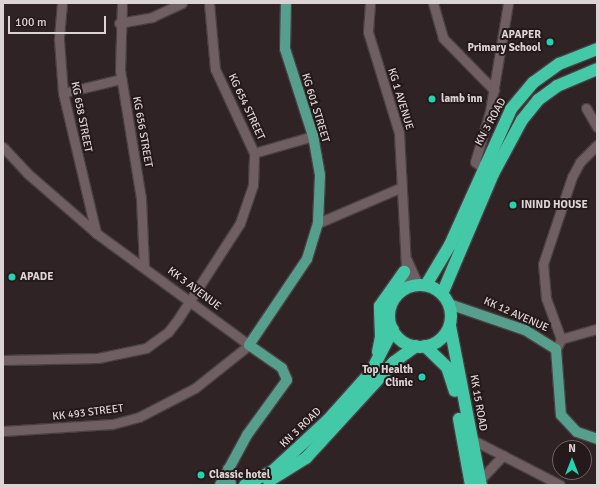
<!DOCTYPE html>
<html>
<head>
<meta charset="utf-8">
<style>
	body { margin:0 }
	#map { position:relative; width:600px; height:488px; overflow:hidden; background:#2f2325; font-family:Signika,sans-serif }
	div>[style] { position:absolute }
	.roads { filter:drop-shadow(1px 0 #4a4041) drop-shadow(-1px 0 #4a4041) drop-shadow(0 1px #4a4041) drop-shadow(0 -1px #4a4041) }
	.minor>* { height:9px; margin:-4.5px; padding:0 4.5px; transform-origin:4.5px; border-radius:4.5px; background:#6f5f62 }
	.major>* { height:10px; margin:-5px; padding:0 5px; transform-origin:5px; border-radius:5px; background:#559f8c }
	.highway>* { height:12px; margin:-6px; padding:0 6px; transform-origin:6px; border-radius:6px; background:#44c9a8 }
	.highway>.ring { margin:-6px; padding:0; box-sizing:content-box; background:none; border:12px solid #44c9a8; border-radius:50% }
	.dots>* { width:11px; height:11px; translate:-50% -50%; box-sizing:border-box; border:2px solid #26191b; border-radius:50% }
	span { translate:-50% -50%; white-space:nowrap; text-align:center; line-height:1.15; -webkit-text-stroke:4px #26191b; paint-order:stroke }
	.poi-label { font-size:11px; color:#dcd3d4; font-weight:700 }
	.right { translate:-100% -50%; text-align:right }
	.left { translate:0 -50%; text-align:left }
	.street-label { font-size:11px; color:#dcd3d4 }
	.frame { position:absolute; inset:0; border:4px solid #dcd3d4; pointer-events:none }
	.north { position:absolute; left:552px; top:440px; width:40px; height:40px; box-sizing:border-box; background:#26191b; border:1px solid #6f6365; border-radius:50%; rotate:0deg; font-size:11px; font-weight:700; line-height:16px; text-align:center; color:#dcd3d4 }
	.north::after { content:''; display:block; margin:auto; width:14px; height:18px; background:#23d5af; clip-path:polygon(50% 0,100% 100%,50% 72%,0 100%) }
	.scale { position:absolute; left:8px; top:16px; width:98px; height:18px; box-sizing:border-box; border:2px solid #dcd3d4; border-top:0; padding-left:5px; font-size:12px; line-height:14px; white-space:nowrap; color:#dcd3d4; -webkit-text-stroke:3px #26191b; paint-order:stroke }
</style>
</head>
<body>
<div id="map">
	<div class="roads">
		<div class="minor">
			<i style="left:62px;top:3px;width:37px;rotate:95deg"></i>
			<i style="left:59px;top:40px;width:53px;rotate:85.7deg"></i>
			<i style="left:63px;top:93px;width:144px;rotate:76.7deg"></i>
			<i style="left:122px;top:3px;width:67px;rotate:91.7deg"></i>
			<i style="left:120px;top:70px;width:130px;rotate:80.7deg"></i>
			<i style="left:141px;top:198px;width:68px;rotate:87.5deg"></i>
			<i style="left:370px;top:3px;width:29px;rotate:94deg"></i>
			<i style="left:368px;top:32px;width:106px;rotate:72.9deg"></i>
			<i style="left:399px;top:133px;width:155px;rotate:87deg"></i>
			<i style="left:433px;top:3px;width:36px;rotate:74deg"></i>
			<i style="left:443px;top:38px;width:73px;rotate:45.6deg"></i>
			<i style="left:119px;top:23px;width:34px;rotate:-10deg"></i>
			<i style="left:152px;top:17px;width:33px;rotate:-25deg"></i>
			<i style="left:63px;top:93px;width:60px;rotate:-13.6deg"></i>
			<i style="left:586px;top:108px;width:22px;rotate:60deg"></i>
			<i style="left:3px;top:147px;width:35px;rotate:47deg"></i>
			<i style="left:27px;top:173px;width:91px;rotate:41deg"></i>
			<i style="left:96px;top:233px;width:190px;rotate:36.2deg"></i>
			<i style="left:249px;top:345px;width:69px;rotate:141.5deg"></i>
			<i style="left:195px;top:388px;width:63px;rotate:152.6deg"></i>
			<i style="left:139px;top:417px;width:28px;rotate:165deg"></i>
			<i style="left:112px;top:424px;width:109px;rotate:176.3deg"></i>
			<i style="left:254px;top:153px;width:61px;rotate:-16.1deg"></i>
			<i style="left:489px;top:172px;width:17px;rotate:-144deg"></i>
			<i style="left:475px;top:162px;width:53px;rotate:-73.6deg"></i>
			<i style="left:490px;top:111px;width:109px;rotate:-80.5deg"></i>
			<i style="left:318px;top:223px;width:91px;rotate:-23.2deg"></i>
			<i style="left:407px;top:260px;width:27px;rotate:66deg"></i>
			<i style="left:561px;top:339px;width:37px;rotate:-16deg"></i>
			<i style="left:556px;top:349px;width:11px;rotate:-63deg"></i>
			<i style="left:561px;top:339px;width:44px;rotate:-110.1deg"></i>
			<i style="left:546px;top:298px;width:34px;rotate:-95deg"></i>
			<i style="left:543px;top:264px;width:92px;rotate:-71.6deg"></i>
			<i style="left:572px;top:177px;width:17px;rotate:-62deg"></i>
			<i style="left:580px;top:162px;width:24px;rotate:-45deg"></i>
			<i style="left:3px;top:360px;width:95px;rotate:-1.2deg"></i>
			<i style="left:98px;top:358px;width:49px;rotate:-11.8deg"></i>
			<i style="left:146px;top:348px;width:27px;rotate:-36deg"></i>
			<i style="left:168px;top:332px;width:16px;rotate:-52deg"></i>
			<i style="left:178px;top:319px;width:114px;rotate:-57.1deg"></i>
			<i style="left:240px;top:223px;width:40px;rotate:-71.1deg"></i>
			<i style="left:253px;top:185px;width:32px;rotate:-88deg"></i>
			<i style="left:254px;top:153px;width:93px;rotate:-114.9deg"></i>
			<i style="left:215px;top:69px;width:66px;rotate:-95.2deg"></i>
			<i style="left:471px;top:439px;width:100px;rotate:27.3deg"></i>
			<i style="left:480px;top:480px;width:34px;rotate:-47deg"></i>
		</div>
		<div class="major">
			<i style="left:449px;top:304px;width:80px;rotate:18.9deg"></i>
			<i style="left:525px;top:330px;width:36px;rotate:32deg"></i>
			<i style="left:556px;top:349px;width:66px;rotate:85.7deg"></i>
			<i style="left:561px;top:415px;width:23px;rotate:47deg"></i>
			<i style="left:577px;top:432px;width:21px;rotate:19deg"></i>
			<i style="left:228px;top:469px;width:16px;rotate:79deg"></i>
			<i style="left:220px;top:485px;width:57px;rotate:-61.6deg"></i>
			<i style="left:247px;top:435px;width:68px;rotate:-54deg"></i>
			<i style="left:287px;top:380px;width:13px;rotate:-113deg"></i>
			<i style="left:282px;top:368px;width:40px;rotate:-145.1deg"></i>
			<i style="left:249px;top:345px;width:104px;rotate:-56deg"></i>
			<i style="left:307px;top:259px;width:38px;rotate:-73deg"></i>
			<i style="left:318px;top:223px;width:48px;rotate:-87.6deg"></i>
			<i style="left:320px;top:175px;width:40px;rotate:-100deg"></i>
			<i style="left:313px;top:136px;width:91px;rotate:-107.8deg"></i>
			<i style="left:285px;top:49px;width:46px;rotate:-88.8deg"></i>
		</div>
		<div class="highway">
			<i style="left:426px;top:285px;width:47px;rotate:-59deg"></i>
			<i style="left:450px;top:245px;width:149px;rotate:-65.8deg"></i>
			<i style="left:511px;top:109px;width:35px;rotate:-50deg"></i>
			<i style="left:534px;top:82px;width:31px;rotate:-36deg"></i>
			<i style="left:559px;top:64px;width:41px;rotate:-21.5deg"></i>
			<i class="ring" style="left:389px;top:285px;width:50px;height:50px"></i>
			<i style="left:442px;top:294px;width:130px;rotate:-67deg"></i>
			<i style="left:493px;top:174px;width:61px;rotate:-61.8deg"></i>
			<i style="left:522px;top:120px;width:26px;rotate:-51deg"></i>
			<i style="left:538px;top:100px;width:24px;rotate:-36deg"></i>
			<i style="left:557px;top:86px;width:43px;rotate:-23deg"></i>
			<i style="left:450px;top:326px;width:162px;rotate:79deg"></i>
			<i style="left:425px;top:346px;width:30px;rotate:44deg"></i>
			<i style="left:447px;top:367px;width:25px;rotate:72deg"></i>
			<i style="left:378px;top:352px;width:15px;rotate:-79deg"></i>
			<i style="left:381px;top:337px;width:31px;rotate:-92deg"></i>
			<i style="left:380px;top:306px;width:42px;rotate:-54.8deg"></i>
			<i style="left:459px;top:419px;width:67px;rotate:79.7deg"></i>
			<i style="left:269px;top:481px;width:44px;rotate:-31.9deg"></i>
			<i style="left:306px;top:458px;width:130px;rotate:-47.5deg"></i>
			<i style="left:394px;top:362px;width:27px;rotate:-36deg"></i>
			<i style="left:245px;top:485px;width:33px;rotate:-27deg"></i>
			<i style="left:274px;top:470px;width:74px;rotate:-42.8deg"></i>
			<i style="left:328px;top:420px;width:64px;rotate:-48.1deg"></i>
			<i style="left:371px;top:372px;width:48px;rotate:-62.9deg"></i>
		</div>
	</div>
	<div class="dots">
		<i style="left:550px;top:42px;background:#23d5af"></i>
		<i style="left:432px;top:99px;background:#23d5af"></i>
		<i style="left:513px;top:205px;background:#23d5af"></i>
		<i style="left:12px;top:277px;background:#23d5af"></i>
		<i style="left:422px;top:377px;background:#23d5af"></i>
		<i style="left:201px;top:475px;background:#23d5af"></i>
	</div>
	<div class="poi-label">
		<span class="right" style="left:541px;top:42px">APAPER<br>Primary School</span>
		<span class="left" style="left:441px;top:99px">lamb inn</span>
		<span class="left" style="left:521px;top:205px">ININD HOUSE</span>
		<span class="left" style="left:20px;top:277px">APADE</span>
		<span class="right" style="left:413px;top:377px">Top Health<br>Clinic</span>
		<span class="left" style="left:209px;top:475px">Classic hotel</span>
	</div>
	<div class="street-label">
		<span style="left:400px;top:99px;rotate:73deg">KG 1 AVENUE</span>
		<span style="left:246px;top:107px;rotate:65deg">KG 654 STREET</span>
		<span style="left:315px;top:108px;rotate:73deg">KG 601 STREET</span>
		<span style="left:81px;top:117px;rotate:79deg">KG 658 STREET</span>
		<span style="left:491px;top:122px;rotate:-61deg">KN 3 ROAD</span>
		<span style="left:142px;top:132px;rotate:80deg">KG 656 STREET</span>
		<span style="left:194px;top:289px;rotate:37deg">KK 3 AVENUE</span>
		<span style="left:516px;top:315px;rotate:24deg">KK 12 AVENUE</span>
		<span style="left:478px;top:403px;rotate:80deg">KK 15 ROAD</span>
		<span style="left:88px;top:413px;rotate:-7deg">KK 493 STREET</span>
		<span style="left:301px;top:428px;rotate:-44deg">KN 3 ROAD</span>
	</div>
	<div class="frame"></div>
	<div class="north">N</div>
	<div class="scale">100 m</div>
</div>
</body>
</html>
